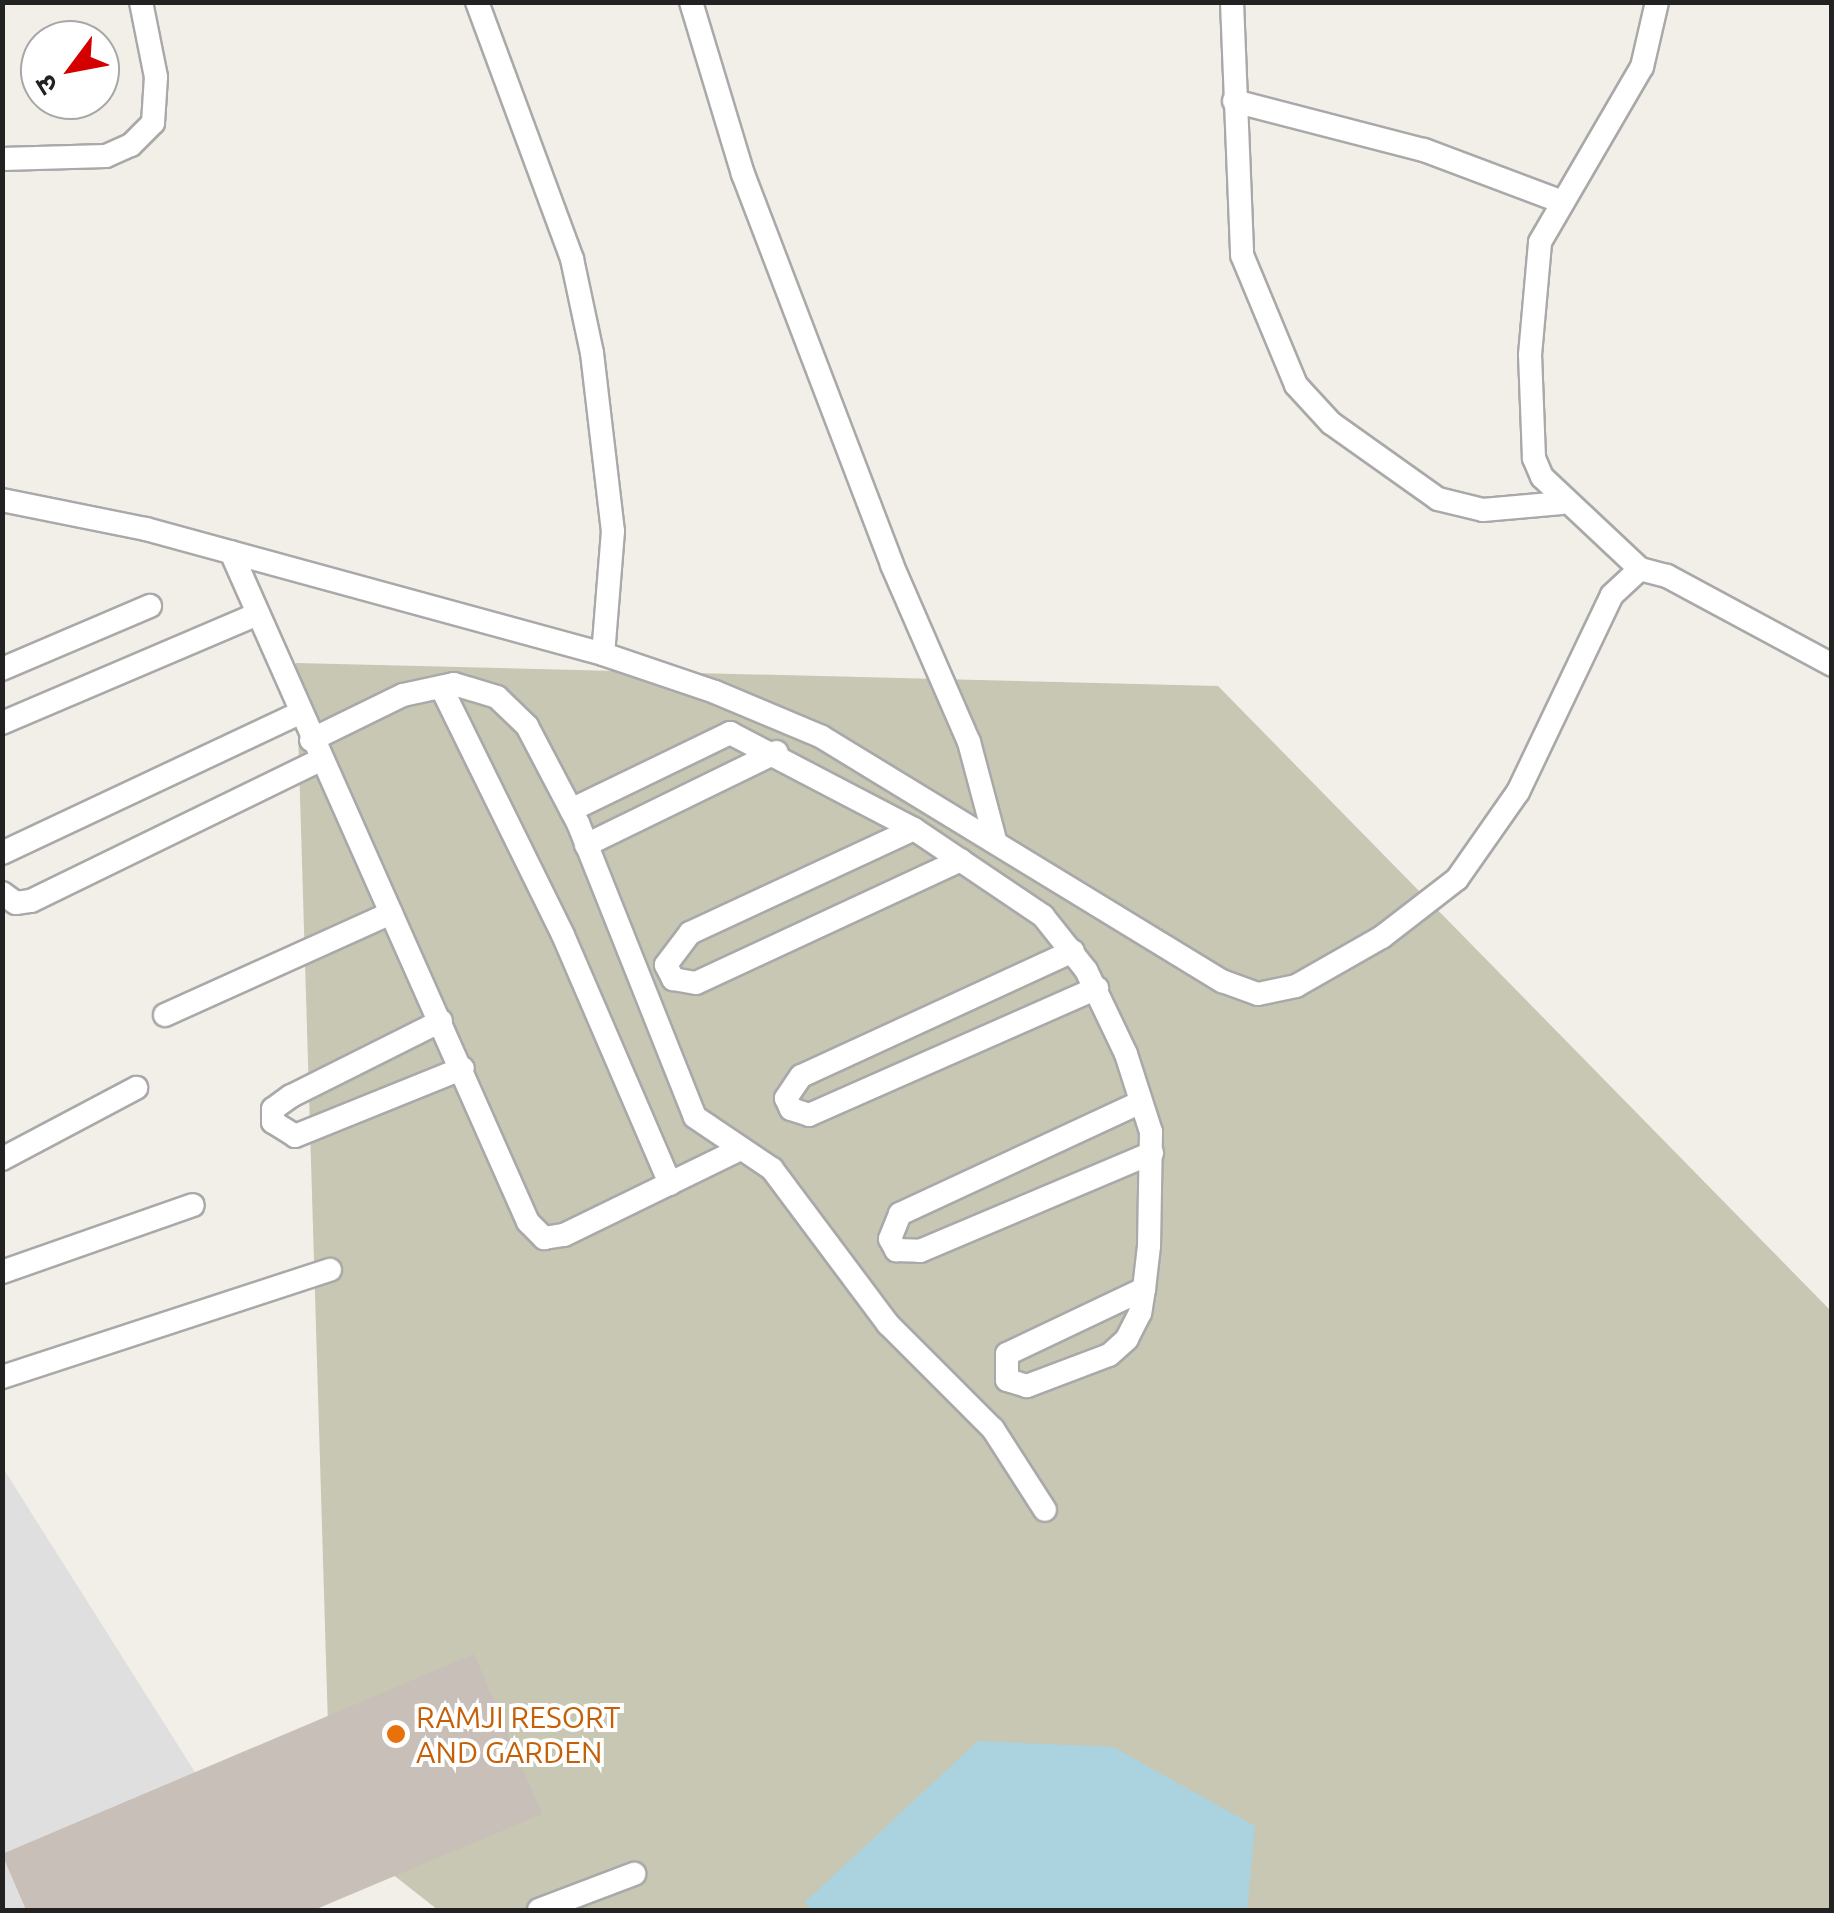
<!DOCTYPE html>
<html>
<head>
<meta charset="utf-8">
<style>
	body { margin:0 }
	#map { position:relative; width:1834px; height:1913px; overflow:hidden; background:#f2efe9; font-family:Ubuntu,"Noto Sans Devanagari",sans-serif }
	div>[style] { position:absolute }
	.residential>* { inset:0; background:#e0dfdf }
	.construction>* { inset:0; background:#c7c7b4 }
	.water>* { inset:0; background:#aad3df }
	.building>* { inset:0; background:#c7bfb8 }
	.roads { filter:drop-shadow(2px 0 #a9a9a9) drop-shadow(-2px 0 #a9a9a9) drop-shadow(0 2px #a9a9a9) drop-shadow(0 -2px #a9a9a9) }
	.minor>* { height:22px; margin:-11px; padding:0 11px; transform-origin:11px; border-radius:11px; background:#fff }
	.dots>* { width:28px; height:28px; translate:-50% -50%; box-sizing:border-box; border:5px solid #fff; border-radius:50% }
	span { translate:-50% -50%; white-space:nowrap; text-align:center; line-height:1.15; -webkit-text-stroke:8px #fff; paint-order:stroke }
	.food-label { font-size:30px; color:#c56008 }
	.left { translate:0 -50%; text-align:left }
	.frame { position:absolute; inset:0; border:5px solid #222; pointer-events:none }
	.north { position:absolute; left:20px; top:20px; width:100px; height:100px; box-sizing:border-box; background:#fff; border:2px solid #a7a7a7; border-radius:50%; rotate:238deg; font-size:28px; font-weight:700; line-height:40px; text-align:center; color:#222 }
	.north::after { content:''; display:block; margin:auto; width:35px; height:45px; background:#d40000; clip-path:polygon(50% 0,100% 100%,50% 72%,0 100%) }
</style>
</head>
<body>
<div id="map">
	<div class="residential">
		<i style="clip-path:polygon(3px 1468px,282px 1910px,3px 1910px)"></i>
	</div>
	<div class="construction">
		<i style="clip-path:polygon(296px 663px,1218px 686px,1831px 1311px,1831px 1910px,438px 1910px,331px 1826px)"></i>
	</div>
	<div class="water">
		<i style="clip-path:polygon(978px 1741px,1113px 1747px,1255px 1826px,1247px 1910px,812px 1910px,805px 1902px)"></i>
	</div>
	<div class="building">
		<i style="clip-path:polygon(474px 1654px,542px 1814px,314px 1910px,26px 1910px,2px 1854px)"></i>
	</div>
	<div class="roads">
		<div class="minor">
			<i style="left:477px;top:2px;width:274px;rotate:69.7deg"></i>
			<i style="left:572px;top:259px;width:96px;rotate:78deg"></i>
			<i style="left:592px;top:353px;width:179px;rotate:83.3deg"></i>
			<i style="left:613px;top:531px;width:123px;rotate:94.6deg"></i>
			<i style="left:691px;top:2px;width:180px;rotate:73.2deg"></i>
			<i style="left:743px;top:174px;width:418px;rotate:69.1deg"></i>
			<i style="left:892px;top:565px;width:193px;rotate:66.5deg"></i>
			<i style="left:969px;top:742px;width:101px;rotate:75.1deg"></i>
			<i style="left:1232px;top:2px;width:253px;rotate:87.7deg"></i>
			<i style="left:1242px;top:255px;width:141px;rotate:67.4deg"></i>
			<i style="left:1296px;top:385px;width:52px;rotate:47.4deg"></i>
			<i style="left:1331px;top:423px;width:131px;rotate:35.4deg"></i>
			<i style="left:1438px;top:499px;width:46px;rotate:13.7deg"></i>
			<i style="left:1483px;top:510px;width:79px;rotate:-5.1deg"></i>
			<i style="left:1234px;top:101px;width:196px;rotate:14.5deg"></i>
			<i style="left:1424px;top:150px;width:147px;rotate:20.6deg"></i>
			<i style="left:2px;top:159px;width:104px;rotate:-1.7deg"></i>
			<i style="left:106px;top:156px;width:27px;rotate:-24deg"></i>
			<i style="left:131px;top:145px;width:31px;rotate:-45deg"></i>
			<i style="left:153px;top:123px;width:46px;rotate:-86.3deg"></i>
			<i style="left:156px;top:77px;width:76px;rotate:-101.3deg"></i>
			<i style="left:2px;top:500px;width:147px;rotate:11.4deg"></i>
			<i style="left:146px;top:529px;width:474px;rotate:15.3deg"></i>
			<i style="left:603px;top:654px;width:118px;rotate:18.7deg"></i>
			<i style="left:715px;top:692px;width:116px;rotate:22.8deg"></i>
			<i style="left:822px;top:737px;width:469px;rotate:31.4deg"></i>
			<i style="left:1222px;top:981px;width:38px;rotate:20deg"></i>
			<i style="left:1258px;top:994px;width:39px;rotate:-12deg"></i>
			<i style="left:1296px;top:986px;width:99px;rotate:-29.7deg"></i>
			<i style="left:1382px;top:937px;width:95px;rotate:-37.7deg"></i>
			<i style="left:1457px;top:879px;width:106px;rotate:-55deg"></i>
			<i style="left:1518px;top:792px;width:218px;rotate:-64.5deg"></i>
			<i style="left:1612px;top:595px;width:38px;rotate:-43deg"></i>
			<i style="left:1640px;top:569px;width:28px;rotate:15deg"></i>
			<i style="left:1667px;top:576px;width:187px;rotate:28.3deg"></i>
			<i style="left:231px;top:552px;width:733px;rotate:66.09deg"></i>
			<i style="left:528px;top:1222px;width:23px;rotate:45deg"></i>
			<i style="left:544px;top:1238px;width:20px;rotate:-9deg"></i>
			<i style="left:564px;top:1235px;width:196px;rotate:-26deg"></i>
			<i style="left:1640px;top:569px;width:134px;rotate:-136.8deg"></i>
			<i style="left:1542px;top:477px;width:21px;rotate:-113deg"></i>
			<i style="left:1534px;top:458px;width:103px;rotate:-92.2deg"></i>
			<i style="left:1530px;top:355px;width:113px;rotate:-84.9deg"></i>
			<i style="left:1540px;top:242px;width:203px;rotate:-59.8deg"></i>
			<i style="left:1642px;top:67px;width:67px;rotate:-77deg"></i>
			<i style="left:2px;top:669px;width:161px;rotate:-23.1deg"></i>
			<i style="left:441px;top:687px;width:276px;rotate:63.8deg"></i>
			<i style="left:563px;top:935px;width:271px;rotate:66.7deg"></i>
			<i style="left:2px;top:723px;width:277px;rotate:-23.1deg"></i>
			<i style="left:311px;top:740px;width:102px;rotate:-26.1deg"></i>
			<i style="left:403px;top:695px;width:52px;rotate:-12.2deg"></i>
			<i style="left:454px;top:684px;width:45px;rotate:16.8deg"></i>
			<i style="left:497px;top:697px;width:42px;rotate:44deg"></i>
			<i style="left:527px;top:726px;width:110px;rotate:62.3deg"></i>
			<i style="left:578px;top:823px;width:316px;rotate:68.3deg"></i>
			<i style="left:695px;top:1117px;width:93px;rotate:34deg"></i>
			<i style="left:772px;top:1169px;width:194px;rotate:53.2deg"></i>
			<i style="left:888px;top:1324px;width:148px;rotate:45deg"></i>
			<i style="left:993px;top:1429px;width:96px;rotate:57.3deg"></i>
			<i style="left:571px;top:810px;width:177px;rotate:-25.8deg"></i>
			<i style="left:730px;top:733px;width:208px;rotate:27.6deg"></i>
			<i style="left:914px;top:829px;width:156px;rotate:34deg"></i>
			<i style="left:1043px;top:916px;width:69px;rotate:51.5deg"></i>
			<i style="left:1086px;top:970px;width:93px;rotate:64.5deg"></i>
			<i style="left:1126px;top:1054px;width:82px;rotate:72.2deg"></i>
			<i style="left:1151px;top:1132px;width:114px;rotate:91deg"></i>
			<i style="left:1149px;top:1246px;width:43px;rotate:96.6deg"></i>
			<i style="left:1144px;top:1289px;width:24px;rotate:99deg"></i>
			<i style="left:1140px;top:1313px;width:29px;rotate:117deg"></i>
			<i style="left:1127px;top:1339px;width:24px;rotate:138deg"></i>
			<i style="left:1109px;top:1355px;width:88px;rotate:159.3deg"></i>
			<i style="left:1027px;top:1386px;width:21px;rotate:-163deg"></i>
			<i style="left:1007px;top:1380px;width:26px;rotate:-90deg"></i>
			<i style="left:1007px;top:1354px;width:152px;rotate:-25.4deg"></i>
			<i style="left:914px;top:829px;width:247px;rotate:155.1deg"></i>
			<i style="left:690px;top:933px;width:40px;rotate:127deg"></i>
			<i style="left:666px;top:965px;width:16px;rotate:63deg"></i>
			<i style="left:673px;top:979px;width:23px;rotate:10deg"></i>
			<i style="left:696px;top:983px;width:292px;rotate:-24.9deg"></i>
			<i style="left:586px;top:845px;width:212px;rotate:-26deg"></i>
			<i style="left:2px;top:853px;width:328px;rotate:-25.2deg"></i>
			<i style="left:2px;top:893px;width:17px;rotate:36deg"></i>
			<i style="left:16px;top:903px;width:15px;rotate:-8deg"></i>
			<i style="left:31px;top:901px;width:322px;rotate:-26deg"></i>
			<i style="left:1073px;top:951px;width:299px;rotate:155.3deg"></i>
			<i style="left:801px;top:1076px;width:27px;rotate:124deg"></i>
			<i style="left:786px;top:1098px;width:12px;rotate:66deg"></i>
			<i style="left:791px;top:1109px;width:19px;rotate:18deg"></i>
			<i style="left:809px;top:1115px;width:315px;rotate:-23.8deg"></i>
			<i style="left:165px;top:1015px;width:248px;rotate:-24.3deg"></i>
			<i style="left:441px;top:1021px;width:168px;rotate:153.4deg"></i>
			<i style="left:291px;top:1096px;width:22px;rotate:144deg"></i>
			<i style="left:273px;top:1109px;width:13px;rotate:90deg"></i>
			<i style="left:273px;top:1122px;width:26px;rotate:32deg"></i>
			<i style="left:295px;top:1136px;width:181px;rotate:-22deg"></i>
			<i style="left:1141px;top:1102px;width:266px;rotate:155.1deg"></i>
			<i style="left:900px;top:1214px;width:27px;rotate:112deg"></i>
			<i style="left:890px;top:1239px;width:13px;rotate:61deg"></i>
			<i style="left:896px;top:1250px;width:24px;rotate:2deg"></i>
			<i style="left:920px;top:1251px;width:252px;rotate:-22.9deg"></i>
			<i style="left:2px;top:1159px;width:152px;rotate:-27.9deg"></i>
			<i style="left:2px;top:1272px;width:202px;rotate:-19.3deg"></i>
			<i style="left:2px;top:1377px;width:345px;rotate:-18.1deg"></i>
			<i style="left:539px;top:1910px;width:102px;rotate:-20.8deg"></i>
		</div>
	</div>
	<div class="dots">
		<i style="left:396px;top:1734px;background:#e8710a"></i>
	</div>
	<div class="food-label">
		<span class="left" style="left:416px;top:1734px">RAMJI RESORT<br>AND GARDEN</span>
	</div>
	<div class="frame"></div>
	<div class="north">उ</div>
</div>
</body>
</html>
